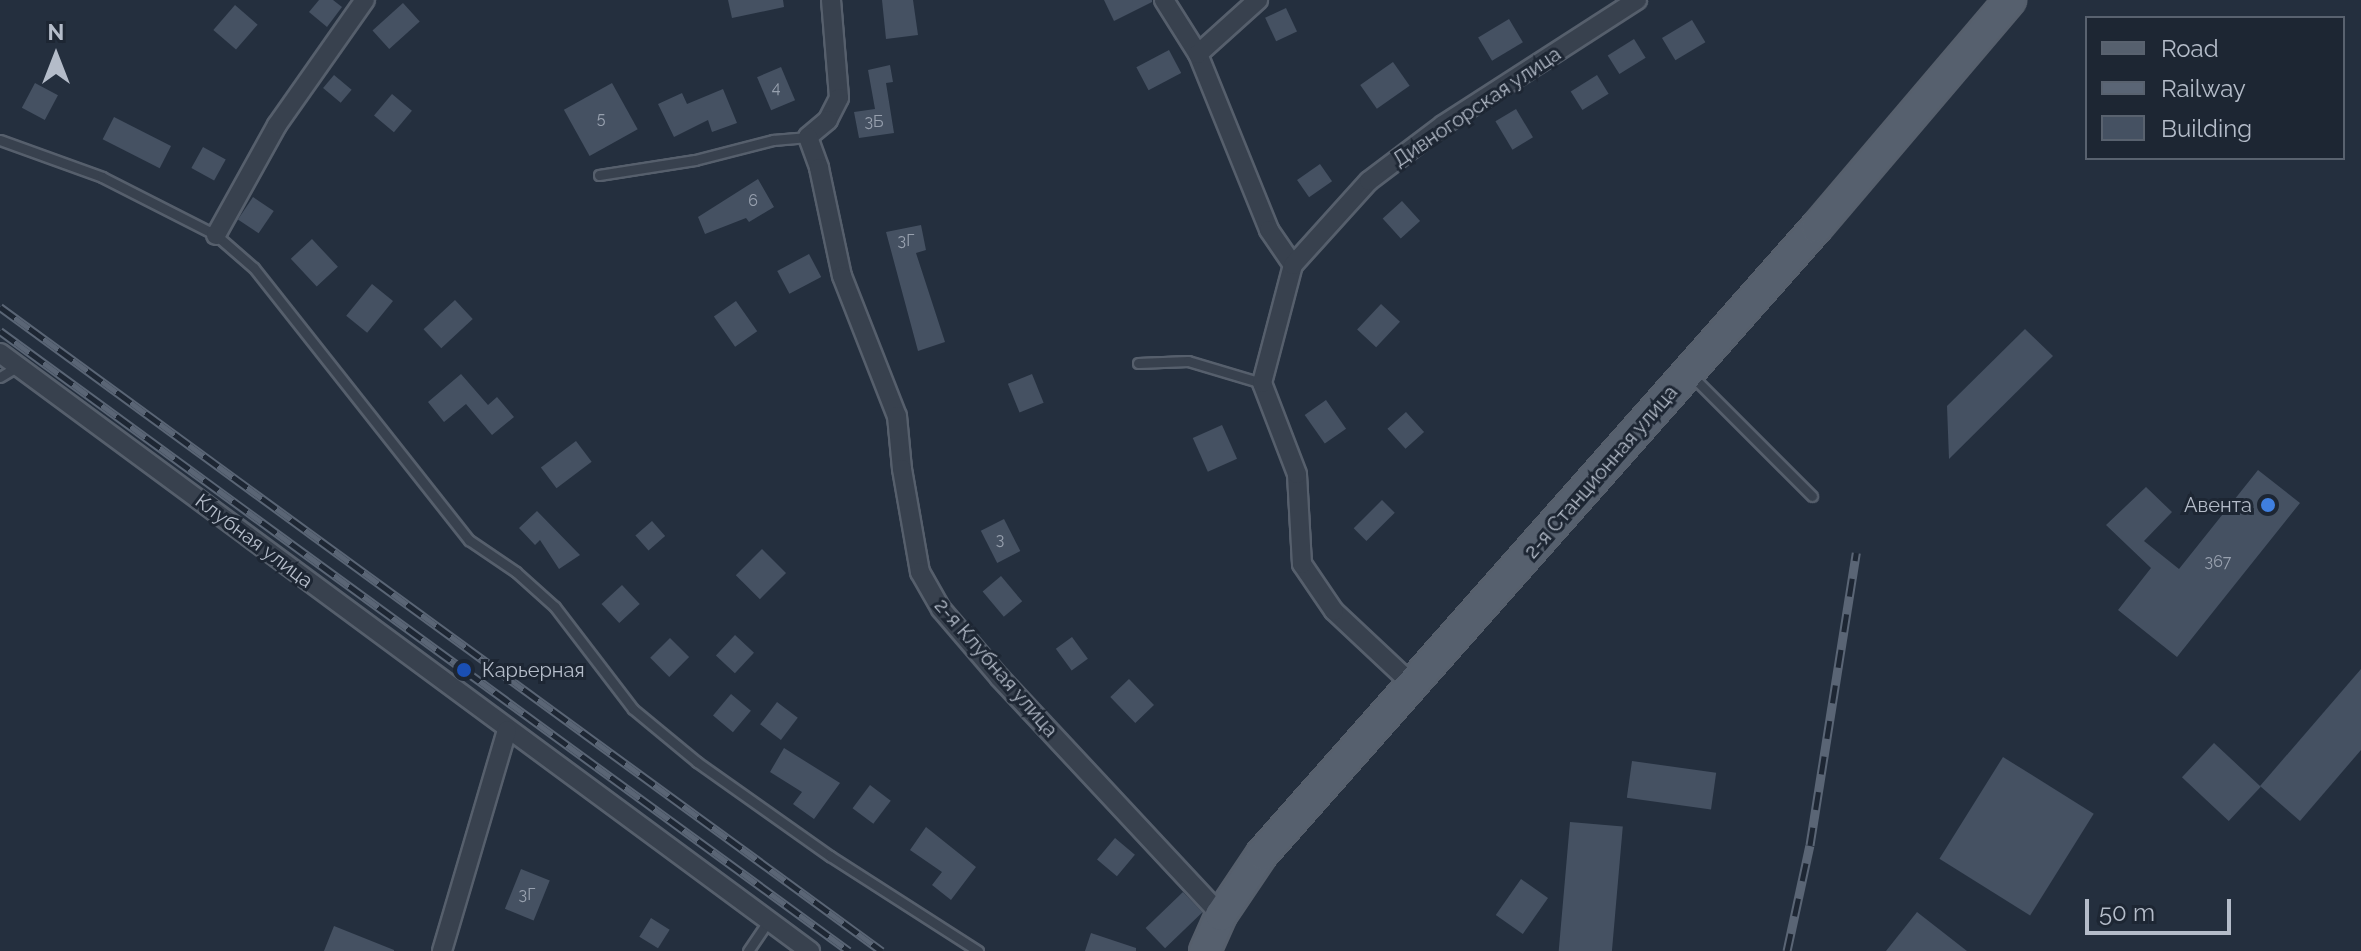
<!DOCTYPE html>
<html>
<head>
<meta charset="utf-8">
<style>
	body { margin:0 }
	#map { position:relative; width:2361px; height:951px; overflow:hidden; background:#242f3e; font-family:Raleway,sans-serif }
	div>[style] { position:absolute }
	.building>* { inset:0; background:#455162; transform-origin:0 0 }
	.roads { filter:drop-shadow(2px 0 #565f6c) drop-shadow(-2px 0 #565f6c) drop-shadow(0 2px #565f6c) drop-shadow(0 -2px #565f6c) }
	.service>* { height:9px; margin:-4.5px; padding:0 4.5px; transform-origin:4.5px; border-radius:4.5px; background:#38414e }
	.minor>* { height:18px; margin:-9px; padding:0 9px; transform-origin:9px; border-radius:9px; background:#38414e }
	.primary>* { height:30px; margin:-15px; padding:0 15px; transform-origin:15px; border-radius:15px; background:#56606e }
	.rail>* { height:9px; margin-top:-4.5px; transform-origin:0; background:repeating-linear-gradient(90deg,#1d2633 0 18px,#5a6575 0 36px); box-sizing:border-box; border-block:2px solid #5a6575 }
	.dots>* { width:22px; height:22px; translate:-50% -50%; box-sizing:border-box; border:4px solid #1d2633; border-radius:50% }
	span { translate:-50% -50%; white-space:nowrap; text-align:center; line-height:1.15; -webkit-text-stroke:6px #1d2633; paint-order:stroke }
	.number-label { font-size:16px; color:#98a1af }
	.number-label span { -webkit-text-stroke-width:0 }
	.street-label { font-size:20px; color:#b4bcc9 }
	.poi-label { font-size:20px; color:#b4bcc9 }
	.right { translate:-100% -50%; text-align:right }
	.left { translate:0 -50%; text-align:left }
	.legend { position:absolute; left:2085px; top:16px; width:260px; height:144px; box-sizing:border-box; background:#1d2633; border:2px solid #59626f; margin:0; padding:10px 14px; list-style:none; font-size:24px; color:#b4bcc9 }
	.legend li { display:flex; align-items:center; gap:16px; height:40px }
	.legend b { width:40px; border:2px solid #59626f }
	.north { position:absolute; left:16px; top:16px; width:80px; height:80px; -webkit-text-stroke:6px #1d2633; paint-order:stroke; rotate:0deg; font-size:22px; font-weight:700; line-height:32px; text-align:center; color:#b4bcc9 }
	.north::after { content:''; display:block; margin:auto; width:28px; height:36px; background:#b4bcc9; clip-path:polygon(50% 0,100% 100%,50% 72%,0 100%) }
	.scale { position:absolute; left:2085px; top:899px; width:146px; height:36px; box-sizing:border-box; border:4px solid #b4bcc9; border-top:0; padding-left:10px; font-size:24px; line-height:28px; white-space:nowrap; color:#b4bcc9; -webkit-text-stroke:6px #1d2633; paint-order:stroke }
</style>
</head>
<body>
<div id="map">
	<div class="building">
		<i style="clip-path:polygon(319px 0,333px 0,342px 7px,327px 27px,309px 12px)"></i>
		<i style="clip-path:polygon(728px 0,783px 0,784px 7px,732px 18px)"></i>
		<i style="clip-path:polygon(882px 0,913px 0,918px 35px,886px 39px)"></i>
		<i style="clip-path:polygon(1104px 0,1152px 0,1152px 2px,1114px 21px)"></i>
		<i style="left:403px;top:3px;width:25px;height:41px;rotate:48deg"></i>
		<i style="left:235px;top:5px;width:30px;height:33px;rotate:41deg"></i>
		<i style="left:1286px;top:8px;width:26px;height:23px;rotate:65deg"></i>
		<i style="left:1509px;top:19px;width:27px;height:36px;rotate:59deg"></i>
		<i style="left:1692px;top:20px;width:26px;height:35px;rotate:59deg"></i>
		<i style="left:1634px;top:39px;width:22px;height:31px;rotate:58deg"></i>
		<i style="left:1169px;top:50px;width:26px;height:37px;rotate:62deg"></i>
		<i style="left:1393px;top:62px;width:29px;height:40px;rotate:55deg"></i>
		<i style="clip-path:polygon(890px 65px,893px 82px,886px 83px,894px 133px,859px 138px,854px 112px,875px 109px,868px 70px)"></i>
		<i style="left:781px;top:67px;width:36px;height:26px;rotate:67deg"></i>
		<i style="left:334px;top:75px;width:23px;height:17px;rotate:40deg"></i>
		<i style="left:1597px;top:75px;width:22px;height:31px;rotate:58deg"></i>
		<i style="left:35px;top:83px;width:26px;height:28px;rotate:28deg"></i>
		<i style="left:612px;top:83px;width:53px;height:55px;rotate:61deg"></i>
		<i style="clip-path:polygon(723px 89px,737px 123px,712px 132px,708px 120px,674px 137px,658px 104px,682px 93px,687px 104px)"></i>
		<i style="left:392px;top:94px;width:26px;height:28px;rotate:40deg"></i>
		<i style="left:1516px;top:109px;width:33px;height:24px;rotate:59deg"></i>
		<i style="left:114px;top:117px;width:64px;height:25px;rotate:27deg"></i>
		<i style="left:203px;top:147px;width:26px;height:24px;rotate:29deg"></i>
		<i style="left:1320px;top:164px;width:21px;height:28px;rotate:55deg"></i>
		<i style="clip-path:polygon(758px 179px,774px 207px,749px 222px,746px 218px,705px 234px,698px 217px)"></i>
		<i style="left:253px;top:197px;width:25px;height:27px;rotate:34deg"></i>
		<i style="left:1402px;top:201px;width:27px;height:26px;rotate:48deg"></i>
		<i style="clip-path:polygon(921px 225px,926px 250px,916px 253px,945px 342px,918px 351px,886px 232px)"></i>
		<i style="left:312px;top:239px;width:38px;height:29px;rotate:47deg"></i>
		<i style="left:809px;top:254px;width:26px;height:36px;rotate:62deg"></i>
		<i style="left:372px;top:284px;width:27px;height:41px;rotate:39deg"></i>
		<i style="left:455px;top:300px;width:26px;height:43px;rotate:47deg"></i>
		<i style="left:736px;top:301px;width:37px;height:27px;rotate:55deg"></i>
		<i style="left:1381px;top:304px;width:26px;height:35px;rotate:43deg"></i>
		<i style="clip-path:polygon(2025px 329px,2053px 356px,1949px 459px,1947px 406px)"></i>
		<i style="clip-path:polygon(461px 374px,488px 405px,497px 397px,514px 417px,492px 435px,466px 404px,444px 422px,428px 402px)"></i>
		<i style="left:1032px;top:374px;width:31px;height:26px;rotate:68deg"></i>
		<i style="left:1326px;top:400px;width:35px;height:26px;rotate:55deg"></i>
		<i style="left:1406px;top:412px;width:27px;height:25px;rotate:48deg"></i>
		<i style="left:1222px;top:425px;width:37px;height:32px;rotate:66deg"></i>
		<i style="left:576px;top:441px;width:26px;height:44px;rotate:53deg"></i>
		<i style="clip-path:polygon(2258px 470px,2300px 503px,2177px 657px,2118px 610px,2151px 568px,2106px 525px,2146px 487px,2172px 512px,2144px 541px,2179px 569px)"></i>
		<i style="left:1382px;top:500px;width:18px;height:40px;rotate:45deg"></i>
		<i style="clip-path:polygon(537px 511px,580px 555px,559px 569px,540px 540px,535px 545px,519px 528px)"></i>
		<i style="left:1004px;top:519px;width:36px;height:26px;rotate:63deg"></i>
		<i style="left:652px;top:521px;width:20px;height:22px;rotate:49deg"></i>
		<i style="left:762px;top:549px;width:34px;height:37px;rotate:45deg"></i>
		<i style="left:1001px;top:576px;width:33px;height:24px;rotate:50deg"></i>
		<i style="left:622px;top:585px;width:26px;height:28px;rotate:47deg"></i>
		<i style="left:735px;top:635px;width:26px;height:28px;rotate:43deg"></i>
		<i style="left:1072px;top:637px;width:27px;height:20px;rotate:54deg"></i>
		<i style="left:670px;top:638px;width:27px;height:28px;rotate:45deg"></i>
		<i style="clip-path:polygon(2361px 669px,2361px 750px,2300px 821px,2260px 786px)"></i>
		<i style="left:1129px;top:679px;width:36px;height:26px;rotate:46deg"></i>
		<i style="left:731px;top:694px;width:26px;height:28px;rotate:40deg"></i>
		<i style="left:777px;top:702px;width:26px;height:28px;rotate:37deg"></i>
		<i style="left:2214px;top:743px;width:64px;height:47px;rotate:43deg"></i>
		<i style="clip-path:polygon(784px 748px,840px 783px,814px 819px,793px 804px,802px 792px,770px 772px)"></i>
		<i style="left:2003px;top:757px;width:107px;height:120px;rotate:32deg"></i>
		<i style="left:1632px;top:761px;width:85px;height:37px;rotate:8deg"></i>
		<i style="left:870px;top:785px;width:26px;height:29px;rotate:37deg"></i>
		<i style="left:1570px;top:822px;width:53px;height:130px;rotate:5deg"></i>
		<i style="clip-path:polygon(926px 827px,976px 867px,951px 900px,932px 885px,942px 872px,910px 850px)"></i>
		<i style="left:1115px;top:838px;width:26px;height:28px;rotate:40deg"></i>
		<i style="left:521px;top:869px;width:31px;height:43px;rotate:22deg"></i>
		<i style="left:1521px;top:879px;width:33px;height:44px;rotate:35deg"></i>
		<i style="left:1183px;top:892px;width:28px;height:52px;rotate:46deg"></i>
		<i style="clip-path:polygon(1917px 912px,1967px 951px,1886px 951px)"></i>
		<i style="left:651px;top:918px;width:22px;height:22px;rotate:32deg"></i>
		<i style="clip-path:polygon(334px 926px,394px 950px,394px 951px,324px 951px)"></i>
		<i style="clip-path:polygon(1091px 933px,1136px 948px,1136px 951px,1085px 951px)"></i>
	</div>
	<div class="roads">
		<div class="service">
			<i style="left:0;top:140px;width:109px;rotate:19.9deg"></i>
			<i style="left:102px;top:177px;width:128px;rotate:27deg"></i>
			<i style="left:216px;top:235px;width:50px;rotate:41deg"></i>
			<i style="left:254px;top:268px;width:347px;rotate:51.7deg"></i>
			<i style="left:469px;top:540px;width:57px;rotate:34.2deg"></i>
			<i style="left:516px;top:572px;width:52px;rotate:41.9deg"></i>
			<i style="left:555px;top:607px;width:128px;rotate:52.6deg"></i>
			<i style="left:633px;top:709px;width:83px;rotate:39.6deg"></i>
			<i style="left:697px;top:762px;width:163px;rotate:35.3deg"></i>
			<i style="left:830px;top:856px;width:176px;rotate:32.7deg"></i>
			<i style="left:599px;top:175px;width:97px;rotate:-8.9deg"></i>
			<i style="left:695px;top:160px;width:81px;rotate:-14.4deg"></i>
			<i style="left:773px;top:140px;width:35px;rotate:-5deg"></i>
			<i style="left:1138px;top:363px;width:50px;rotate:-2.3deg"></i>
			<i style="left:1188px;top:361px;width:77px;rotate:16.6deg"></i>
			<i style="left:1691px;top:375px;width:171px;rotate:45deg"></i>
			<i style="left:0;top:377px;width:21px;rotate:-31deg"></i>
			<i style="left:748px;top:951px;width:36px;rotate:-56deg"></i>
		</div>
		<div class="minor">
			<i style="left:831px;top:0;width:98px;rotate:85.3deg"></i>
			<i style="left:839px;top:98px;width:25px;rotate:117deg"></i>
			<i style="left:828px;top:120px;width:26px;rotate:140deg"></i>
			<i style="left:808px;top:137px;width:33px;rotate:70deg"></i>
			<i style="left:819px;top:168px;width:110px;rotate:78deg"></i>
			<i style="left:842px;top:276px;width:150px;rotate:68.6deg"></i>
			<i style="left:897px;top:416px;width:53px;rotate:84.6deg"></i>
			<i style="left:902px;top:469px;width:105px;rotate:80.1deg"></i>
			<i style="left:920px;top:572px;width:43px;rotate:60.4deg"></i>
			<i style="left:941px;top:609px;width:89px;rotate:49.5deg"></i>
			<i style="left:999px;top:677px;width:325px;rotate:47deg"></i>
			<i style="left:1164px;top:0;width:64px;rotate:57.8deg"></i>
			<i style="left:1198px;top:54px;width:190px;rotate:68deg"></i>
			<i style="left:1269px;top:230px;width:42px;rotate:55.6deg"></i>
			<i style="left:1198px;top:54px;width:81px;rotate:-42deg"></i>
			<i style="left:216px;top:235px;width:126px;rotate:-61deg"></i>
			<i style="left:277px;top:125px;width:153px;rotate:-54.9deg"></i>
			<i style="left:0;top:353px;width:1007px;rotate:36.44deg"></i>
			<i style="left:1414px;top:686px;width:110px;rotate:-136.8deg"></i>
			<i style="left:1334px;top:611px;width:57px;rotate:-124.2deg"></i>
			<i style="left:1302px;top:564px;width:90px;rotate:-93.2deg"></i>
			<i style="left:1297px;top:474px;width:97px;rotate:-111deg"></i>
			<i style="left:1262px;top:383px;width:122px;rotate:-75.3deg"></i>
			<i style="left:1293px;top:265px;width:113px;rotate:-47.9deg"></i>
			<i style="left:1369px;top:181px;width:93px;rotate:-37.1deg"></i>
			<i style="left:1443px;top:125px;width:231px;rotate:-32.8deg"></i>
			<i style="left:442px;top:951px;width:230px;rotate:-73.6deg"></i>
		</div>
		<div class="primary">
			<i style="left:1205px;top:951px;width:39px;rotate:-66deg"></i>
			<i style="left:1221px;top:915px;width:73px;rotate:-56.1deg"></i>
			<i style="left:1262px;top:854px;width:837px;rotate:-48.49deg"></i>
			<i style="left:1817px;top:227px;width:298px;rotate:-49.6deg"></i>
		</div>
	</div>
	<div class="rail">
		<i style="left:0;top:307px;width:1092px;rotate:36.14deg"></i>
		<i style="left:0;top:331px;width:1051px;rotate:36.14deg"></i>
		<i style="left:1787px;top:951px;width:108px;rotate:-77.8deg"></i>
		<i style="left:1810px;top:845px;width:296px;rotate:-81deg"></i>
	</div>
	<div class="dots">
		<i style="left:2268px;top:505px;background:#3f7fe0"></i>
		<i style="left:464px;top:670px;background:#1a4fb4"></i>
	</div>
	<div class="number-label">
		<span style="left:776px;top:88px">4</span>
		<span style="left:601px;top:119px">5</span>
		<span style="left:874px;top:122px">3Б</span>
		<span style="left:753px;top:201px">6</span>
		<span style="left:906px;top:241px">3Г</span>
		<span style="left:1000px;top:540px">3</span>
		<span style="left:2218px;top:562px">367</span>
		<span style="left:527px;top:895px">3Г</span>
	</div>
	<div class="street-label">
		<span style="left:1477px;top:107px;rotate:-34deg">Дивногорская улица</span>
		<span style="left:1601px;top:472px;rotate:-49deg">2-я Станционная улица</span>
		<span style="left:254px;top:541px;rotate:37deg">Клубная улица</span>
		<span style="left:996px;top:668px;rotate:49deg">2-я Клубная улица</span>
	</div>
	<div class="poi-label">
		<span class="right" style="left:2252px;top:505px">Авента</span>
		<span class="left" style="left:482px;top:670px">Карьерная</span>
	</div>
	<ul class="legend">
	<li><b style="height:10px;background:#56606e"></b>Road</li>
	<li><b style="height:10px;background:#5a6575"></b>Railway</li>
	<li><b style="height:22px;background:#455162"></b>Building</li>
	</ul>
	<div class="north">N</div>
	<div class="scale">50 m</div>
</div>
</body>
</html>
